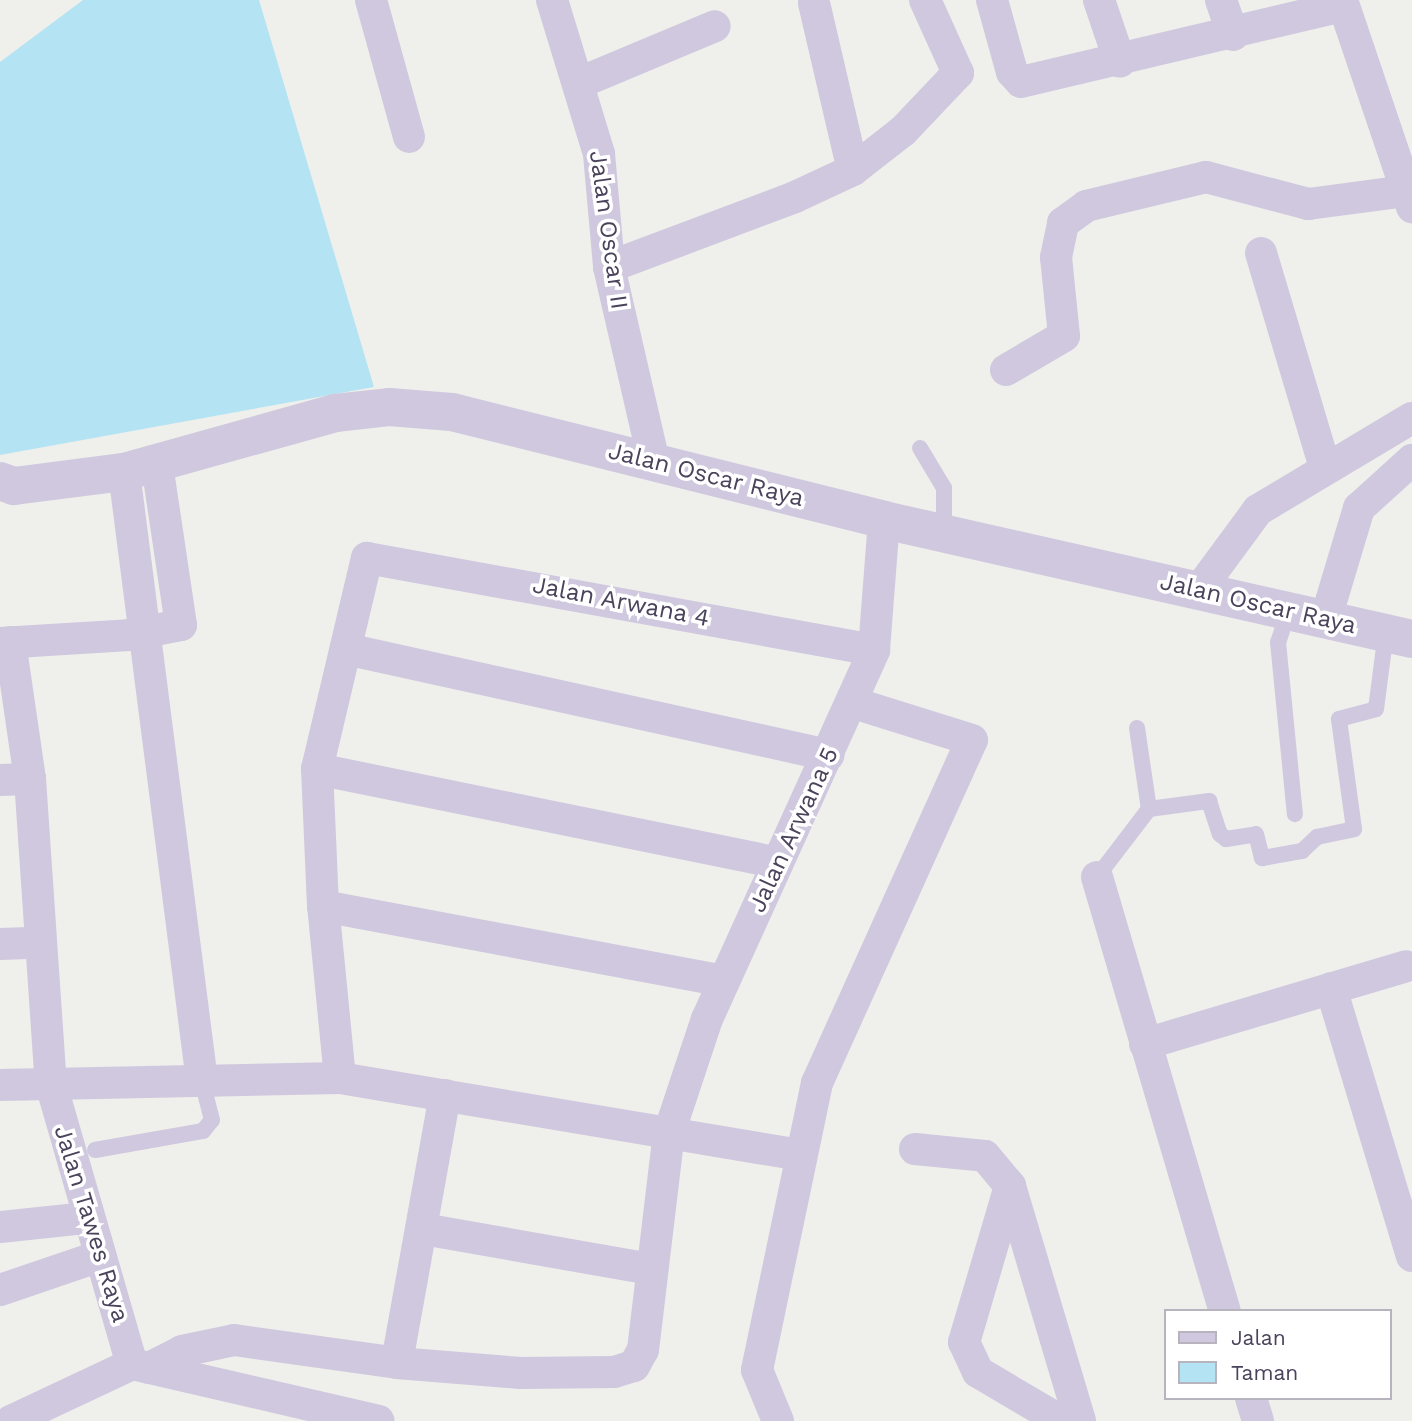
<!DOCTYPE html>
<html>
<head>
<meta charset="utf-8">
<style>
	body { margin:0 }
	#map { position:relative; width:1412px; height:1421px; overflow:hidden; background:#efefec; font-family:"Work Sans",sans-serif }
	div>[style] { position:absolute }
	.green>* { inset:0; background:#b4e4f3 }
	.service>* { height:16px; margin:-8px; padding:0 8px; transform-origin:8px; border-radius:8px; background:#cfc8de }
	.minor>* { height:32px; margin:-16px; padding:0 16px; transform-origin:16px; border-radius:16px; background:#cfc8de }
	.tertiary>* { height:38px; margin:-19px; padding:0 19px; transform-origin:19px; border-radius:19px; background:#cfc8de }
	span { translate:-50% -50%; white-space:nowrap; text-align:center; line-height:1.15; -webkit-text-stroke:7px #fff; paint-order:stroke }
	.street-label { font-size:24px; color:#4a435b }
	.legend { position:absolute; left:1164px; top:1309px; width:228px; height:91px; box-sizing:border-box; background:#fff; border:2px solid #b7b4bd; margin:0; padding:9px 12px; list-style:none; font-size:21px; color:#4a435b }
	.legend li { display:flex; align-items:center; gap:14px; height:35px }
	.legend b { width:35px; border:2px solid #b7b4bd }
</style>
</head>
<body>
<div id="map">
	<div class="green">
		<i style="clip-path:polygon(83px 0,259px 0,374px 387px,0 455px,0 62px)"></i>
	</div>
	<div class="service">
		<i style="left:920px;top:448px;width:47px;rotate:59deg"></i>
		<i style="left:944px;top:488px;width:46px;rotate:90deg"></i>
		<i style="left:1288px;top:612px;width:32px;rotate:108deg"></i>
		<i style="left:1278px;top:642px;width:173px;rotate:84.4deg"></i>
		<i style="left:1137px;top:728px;width:82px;rotate:81.6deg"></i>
		<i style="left:1097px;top:877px;width:86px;rotate:-52.6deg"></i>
		<i style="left:1149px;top:809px;width:61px;rotate:-7.6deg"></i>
		<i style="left:1209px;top:801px;width:35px;rotate:72deg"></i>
		<i style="left:1220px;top:834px;width:8px;rotate:40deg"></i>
		<i style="left:1226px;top:839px;width:30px;rotate:-9deg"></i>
		<i style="left:1256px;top:834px;width:25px;rotate:76deg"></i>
		<i style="left:1262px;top:858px;width:41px;rotate:-9.9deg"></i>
		<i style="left:1302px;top:851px;width:21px;rotate:-43deg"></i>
		<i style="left:1317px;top:837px;width:38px;rotate:-12deg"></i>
		<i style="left:1354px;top:829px;width:111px;rotate:-97.8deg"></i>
		<i style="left:1339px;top:719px;width:38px;rotate:-15deg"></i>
		<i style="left:1376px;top:709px;width:78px;rotate:-82.6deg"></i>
		<i style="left:95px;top:1150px;width:110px;rotate:-10deg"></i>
		<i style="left:203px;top:1131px;width:14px;rotate:-51deg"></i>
		<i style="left:212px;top:1120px;width:40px;rotate:-104.4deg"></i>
	</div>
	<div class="minor">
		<i style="left:371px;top:0;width:142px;rotate:74.5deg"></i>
		<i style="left:552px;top:0;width:161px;rotate:73deg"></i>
		<i style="left:599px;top:154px;width:113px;rotate:84.9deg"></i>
		<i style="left:609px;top:267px;width:200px;rotate:77deg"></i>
		<i style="left:992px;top:0;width:75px;rotate:74.5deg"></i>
		<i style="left:1012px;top:72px;width:13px;rotate:48deg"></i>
		<i style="left:1021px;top:82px;width:331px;rotate:-13.3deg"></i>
		<i style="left:1099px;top:0;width:65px;rotate:71.3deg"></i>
		<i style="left:1221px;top:0;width:37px;rotate:71deg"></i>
		<i style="left:1342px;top:0;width:219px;rotate:71.3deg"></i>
		<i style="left:814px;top:3px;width:171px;rotate:76.9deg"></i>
		<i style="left:579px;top:83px;width:147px;rotate:-22.7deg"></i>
		<i style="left:1261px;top:253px;width:224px;rotate:73.4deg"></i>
		<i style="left:609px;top:267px;width:199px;rotate:-20.6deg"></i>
		<i style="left:795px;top:197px;width:64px;rotate:-25deg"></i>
		<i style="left:853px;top:170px;width:63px;rotate:-38deg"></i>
		<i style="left:903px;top:131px;width:80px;rotate:-46.5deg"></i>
		<i style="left:958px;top:73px;width:80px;rotate:-114.3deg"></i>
		<i style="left:1006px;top:370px;width:67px;rotate:-30.4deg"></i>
		<i style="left:1064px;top:336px;width:79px;rotate:-95.8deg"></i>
		<i style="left:1056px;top:257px;width:35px;rotate:-78deg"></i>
		<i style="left:1063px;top:223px;width:29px;rotate:-36deg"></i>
		<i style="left:1086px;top:206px;width:123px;rotate:-13.6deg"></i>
		<i style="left:1206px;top:177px;width:106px;rotate:14.8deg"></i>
		<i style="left:1308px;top:204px;width:100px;rotate:-7.5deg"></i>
		<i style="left:124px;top:472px;width:614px;rotate:82.7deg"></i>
		<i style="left:1199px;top:590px;width:99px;rotate:-53.6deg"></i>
		<i style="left:1258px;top:510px;width:179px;rotate:-30.9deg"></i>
		<i style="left:1326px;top:618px;width:115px;rotate:-73.3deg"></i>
		<i style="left:1359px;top:508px;width:72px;rotate:-42.2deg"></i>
		<i style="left:10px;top:642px;width:138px;rotate:81.7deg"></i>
		<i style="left:30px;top:779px;width:306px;rotate:86.1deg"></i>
		<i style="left:51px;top:1084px;width:291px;rotate:73.9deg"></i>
		<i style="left:0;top:643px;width:129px;rotate:-3.5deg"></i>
		<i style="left:129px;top:635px;width:53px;rotate:-10.9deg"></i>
		<i style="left:181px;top:625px;width:162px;rotate:-98.5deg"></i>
		<i style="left:346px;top:649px;width:494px;rotate:12.4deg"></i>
		<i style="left:317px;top:769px;width:470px;rotate:11.5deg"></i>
		<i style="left:0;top:780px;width:30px;rotate:-2deg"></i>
		<i style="left:1097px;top:877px;width:452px;rotate:73.6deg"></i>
		<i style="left:323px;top:906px;width:137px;rotate:-92.5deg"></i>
		<i style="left:317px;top:769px;width:217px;rotate:-76.7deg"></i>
		<i style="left:367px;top:558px;width:515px;rotate:10.28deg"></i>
		<i style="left:0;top:944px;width:36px;rotate:-2deg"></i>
		<i style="left:1331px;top:988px;width:280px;rotate:73.2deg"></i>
		<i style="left:1145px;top:1044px;width:272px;rotate:-16.6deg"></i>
		<i style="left:340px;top:1078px;width:173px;rotate:-95.6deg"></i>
		<i style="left:323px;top:906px;width:408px;rotate:10.6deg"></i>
		<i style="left:0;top:1085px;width:340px;rotate:-1.2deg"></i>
		<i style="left:340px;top:1078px;width:467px;rotate:9.5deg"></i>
		<i style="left:445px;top:1095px;width:272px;rotate:100.2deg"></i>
		<i style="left:397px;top:1363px;width:124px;rotate:4.6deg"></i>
		<i style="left:521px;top:1373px;width:93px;rotate:-0.6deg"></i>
		<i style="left:614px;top:1372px;width:21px;rotate:-17deg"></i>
		<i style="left:634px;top:1366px;width:18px;rotate:-61deg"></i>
		<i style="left:643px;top:1350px;width:219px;rotate:-83.2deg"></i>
		<i style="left:669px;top:1133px;width:120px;rotate:-71.6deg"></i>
		<i style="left:707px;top:1019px;width:405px;rotate:-65.6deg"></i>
		<i style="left:874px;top:650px;width:130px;rotate:-85.6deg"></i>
		<i style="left:915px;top:1149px;width:70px;rotate:5.7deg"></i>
		<i style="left:985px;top:1156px;width:39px;rotate:50deg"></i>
		<i style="left:1010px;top:1186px;width:163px;rotate:106.4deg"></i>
		<i style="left:964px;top:1342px;width:33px;rotate:65deg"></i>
		<i style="left:978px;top:1372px;width:96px;rotate:30.6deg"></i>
		<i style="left:1010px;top:1186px;width:245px;rotate:73.4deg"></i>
		<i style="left:0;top:1227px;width:85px;rotate:-6deg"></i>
		<i style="left:423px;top:1229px;width:231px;rotate:10deg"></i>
		<i style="left:0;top:1290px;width:106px;rotate:-18.8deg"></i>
		<i style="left:149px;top:1368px;width:37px;rotate:-27deg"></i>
		<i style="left:182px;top:1351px;width:53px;rotate:-11.9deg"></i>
		<i style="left:234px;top:1340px;width:165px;rotate:8deg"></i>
		<i style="left:1251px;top:1398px;width:24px;rotate:73deg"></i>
		<i style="left:11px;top:1421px;width:134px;rotate:-25.2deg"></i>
		<i style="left:132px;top:1364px;width:253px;rotate:13deg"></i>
		<i style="left:778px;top:1421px;width:55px;rotate:-112.4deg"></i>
		<i style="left:757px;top:1370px;width:293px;rotate:-78.2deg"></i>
		<i style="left:817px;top:1083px;width:376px;rotate:-65.7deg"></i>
		<i style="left:972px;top:740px;width:124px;rotate:-162.6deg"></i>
	</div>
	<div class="tertiary">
		<i style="left:0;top:481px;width:15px;rotate:20deg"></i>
		<i style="left:14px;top:486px;width:111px;rotate:-7.3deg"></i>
		<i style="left:124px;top:472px;width:219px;rotate:-15.6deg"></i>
		<i style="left:335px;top:413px;width:54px;rotate:-6.3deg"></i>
		<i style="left:389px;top:407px;width:63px;rotate:4.5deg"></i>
		<i style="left:452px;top:412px;width:445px;rotate:14deg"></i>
		<i style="left:884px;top:520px;width:541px;rotate:12.7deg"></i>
	</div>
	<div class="street-label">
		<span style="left:608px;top:230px;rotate:82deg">Jalan Oscar II</span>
		<span style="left:706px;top:475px;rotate:14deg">Jalan Oscar Raya</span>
		<span style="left:621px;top:602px;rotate:11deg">Jalan Arwana 4</span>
		<span style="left:1258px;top:604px;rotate:13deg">Jalan Oscar Raya</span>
		<span style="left:794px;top:830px;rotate:-65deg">Jalan Arwana 5</span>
		<span style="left:91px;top:1224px;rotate:73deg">Jalan Tawes Raya</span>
	</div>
	<ul class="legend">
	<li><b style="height:9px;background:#cfc8de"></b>Jalan</li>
	<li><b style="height:19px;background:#b4e4f3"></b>Taman</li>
	</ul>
</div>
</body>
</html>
